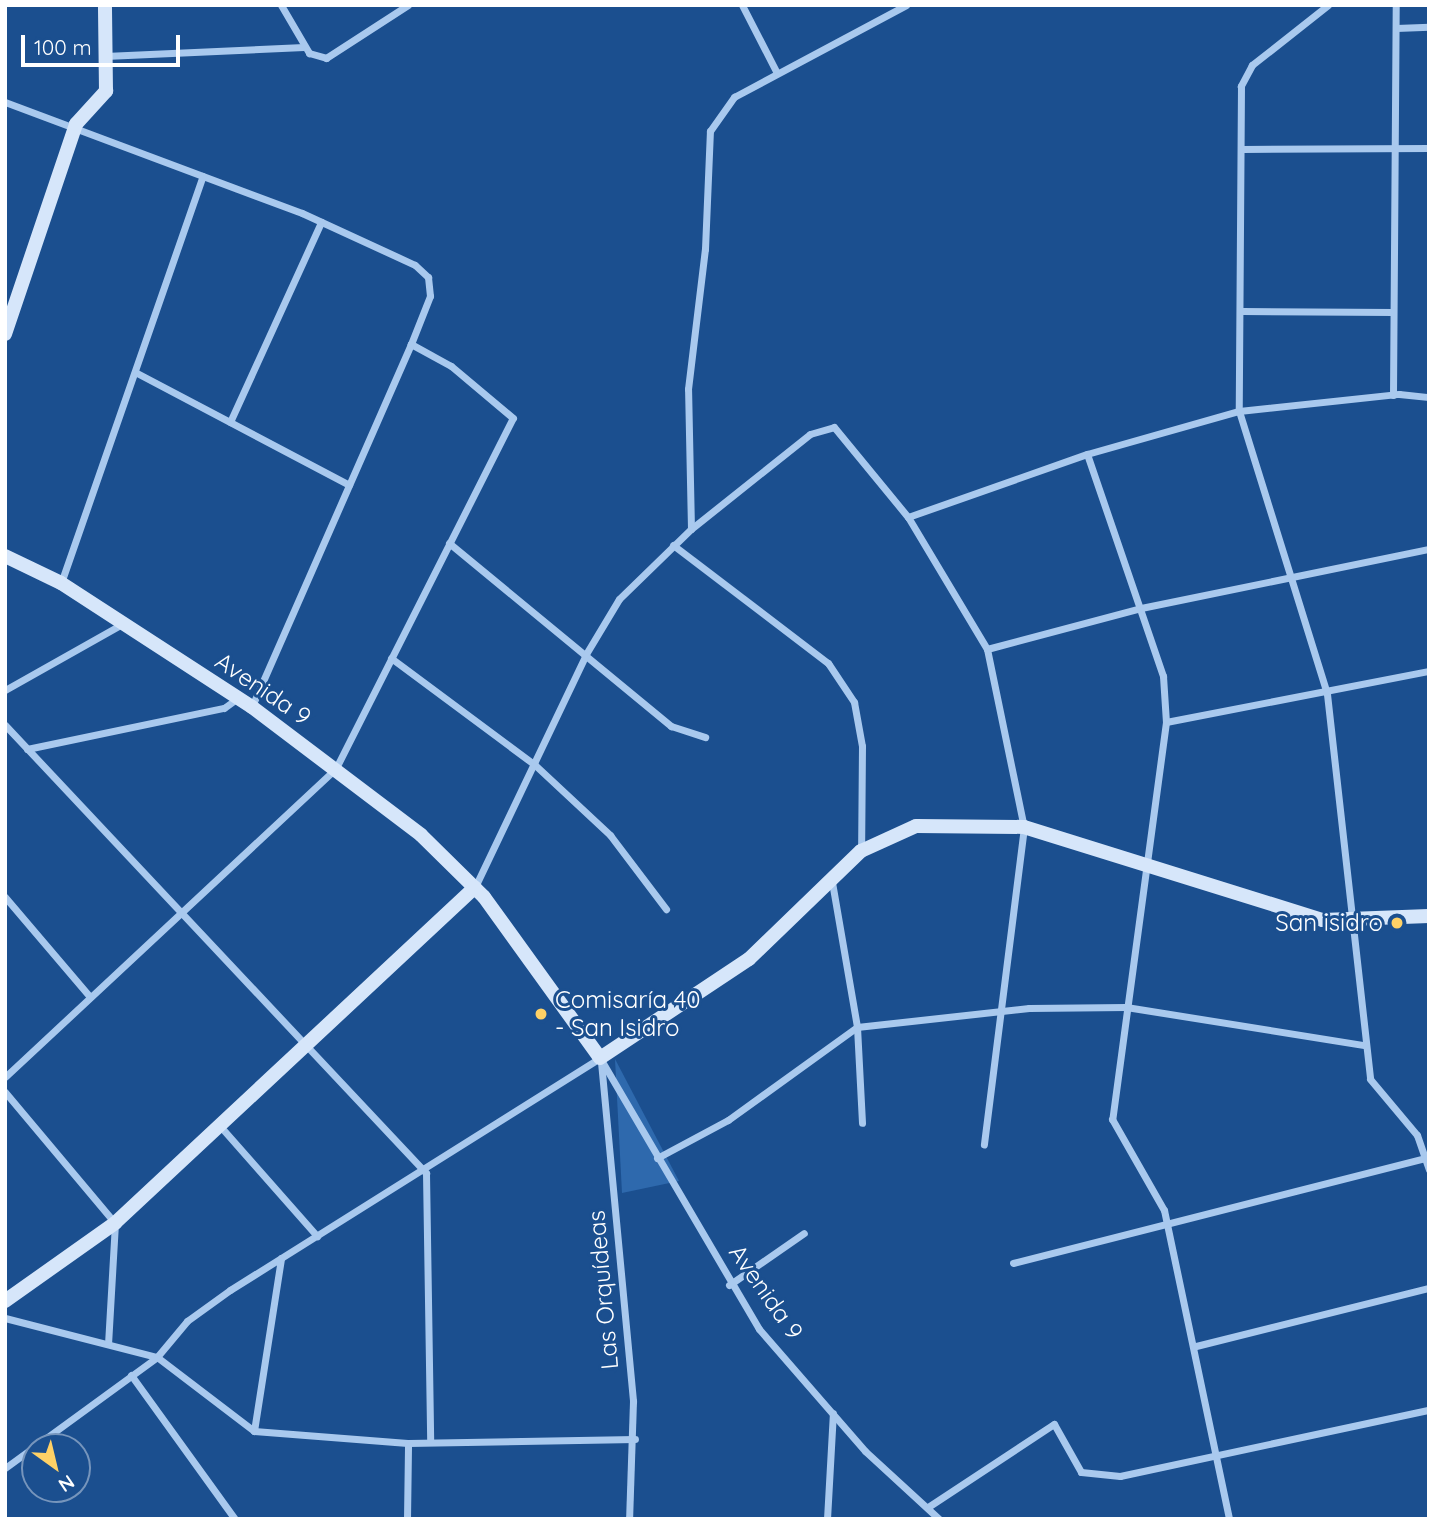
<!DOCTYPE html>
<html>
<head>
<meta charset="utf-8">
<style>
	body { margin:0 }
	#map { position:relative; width:1434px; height:1524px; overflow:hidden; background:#1b4f8f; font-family:Quicksand,sans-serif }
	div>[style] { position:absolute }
	.green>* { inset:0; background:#2e69ad }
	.street>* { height:7px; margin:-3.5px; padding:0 3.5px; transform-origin:3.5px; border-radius:3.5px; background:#a9c9ee }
	.secondary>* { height:14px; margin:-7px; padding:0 7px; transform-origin:7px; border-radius:7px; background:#d6e6fa }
	.dots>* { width:19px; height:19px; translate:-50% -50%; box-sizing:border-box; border:4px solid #1b4f8f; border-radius:50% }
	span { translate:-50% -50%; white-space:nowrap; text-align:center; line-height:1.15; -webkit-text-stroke:6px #1b4f8f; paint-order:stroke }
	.street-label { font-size:24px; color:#fff }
	.poi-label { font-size:24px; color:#fff }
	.right { translate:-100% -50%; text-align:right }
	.left { translate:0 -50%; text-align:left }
	.frame { position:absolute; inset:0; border:7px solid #fff; pointer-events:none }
	.north { position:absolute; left:21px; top:1433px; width:70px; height:70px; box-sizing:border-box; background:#1b4f8f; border:2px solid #7695bc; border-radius:50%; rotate:146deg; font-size:19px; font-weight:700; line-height:28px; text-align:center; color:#fff }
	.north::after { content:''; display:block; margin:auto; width:24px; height:32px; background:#ffd166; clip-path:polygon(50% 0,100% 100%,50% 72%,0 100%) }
	.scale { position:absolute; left:21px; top:35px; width:159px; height:32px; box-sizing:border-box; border:4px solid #fff; border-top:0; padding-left:9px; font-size:21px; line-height:24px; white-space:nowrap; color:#fff; -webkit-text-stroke:5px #1b4f8f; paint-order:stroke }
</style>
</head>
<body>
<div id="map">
	<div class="green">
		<i style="clip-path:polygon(615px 1059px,679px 1181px,622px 1193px)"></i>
	</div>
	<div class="street">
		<i style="left:281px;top:5px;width:56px;rotate:59.7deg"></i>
		<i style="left:309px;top:53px;width:18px;rotate:16deg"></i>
		<i style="left:326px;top:58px;width:98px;rotate:-32.9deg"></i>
		<i style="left:742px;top:5px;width:76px;rotate:62.8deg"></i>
		<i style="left:1328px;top:5px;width:97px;rotate:141.7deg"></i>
		<i style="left:1252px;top:65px;width:24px;rotate:118deg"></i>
		<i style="left:1241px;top:86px;width:325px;rotate:90.4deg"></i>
		<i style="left:1239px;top:411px;width:296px;rotate:72.7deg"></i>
		<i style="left:1327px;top:694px;width:387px;rotate:83.6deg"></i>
		<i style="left:1370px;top:1079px;width:73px;rotate:50deg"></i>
		<i style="left:1417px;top:1135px;width:37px;rotate:71deg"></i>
		<i style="left:1396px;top:28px;width:33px;rotate:-2deg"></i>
		<i style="left:105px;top:56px;width:199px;rotate:-2.6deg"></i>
		<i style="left:5px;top:102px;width:317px;rotate:20.5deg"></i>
		<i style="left:302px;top:213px;width:124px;rotate:24.7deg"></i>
		<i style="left:415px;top:265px;width:18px;rotate:43deg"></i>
		<i style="left:428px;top:277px;width:19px;rotate:84deg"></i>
		<i style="left:430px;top:296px;width:52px;rotate:111.6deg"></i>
		<i style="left:411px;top:344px;width:396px;rotate:113.7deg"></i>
		<i style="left:1242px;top:149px;width:187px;rotate:-0.3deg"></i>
		<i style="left:1242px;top:311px;width:151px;rotate:0.4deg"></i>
		<i style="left:135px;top:372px;width:242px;rotate:27.8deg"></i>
		<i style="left:1393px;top:395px;width:390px;rotate:-89.6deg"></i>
		<i style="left:230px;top:422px;width:220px;rotate:-65.5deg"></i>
		<i style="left:1087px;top:454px;width:235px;rotate:71.1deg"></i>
		<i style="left:1163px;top:676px;width:46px;rotate:86.3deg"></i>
		<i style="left:1166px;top:722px;width:401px;rotate:97.7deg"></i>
		<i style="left:1112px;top:1119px;width:105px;rotate:60.3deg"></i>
		<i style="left:1164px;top:1210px;width:316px;rotate:78.1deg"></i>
		<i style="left:908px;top:517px;width:190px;rotate:-19.4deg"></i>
		<i style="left:1087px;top:454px;width:158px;rotate:-15.8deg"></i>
		<i style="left:1239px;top:411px;width:161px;rotate:-6.1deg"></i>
		<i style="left:1399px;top:394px;width:30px;rotate:6deg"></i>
		<i style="left:691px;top:529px;width:140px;rotate:-91.2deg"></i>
		<i style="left:688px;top:389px;width:141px;rotate:-83.1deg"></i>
		<i style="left:705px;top:249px;width:118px;rotate:-87.6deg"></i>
		<i style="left:710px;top:131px;width:42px;rotate:-54.8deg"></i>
		<i style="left:734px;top:97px;width:195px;rotate:-28.1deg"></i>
		<i style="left:449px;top:543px;width:288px;rotate:39.5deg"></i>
		<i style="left:671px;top:726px;width:36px;rotate:18deg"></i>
		<i style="left:673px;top:545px;width:195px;rotate:37.3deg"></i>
		<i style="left:828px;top:663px;width:47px;rotate:56.3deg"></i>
		<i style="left:854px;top:702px;width:45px;rotate:79.7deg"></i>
		<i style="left:862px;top:746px;width:105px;rotate:90.5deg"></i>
		<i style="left:61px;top:583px;width:431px;rotate:-70.8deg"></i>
		<i style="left:987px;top:649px;width:159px;rotate:-14.9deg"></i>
		<i style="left:1141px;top:608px;width:294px;rotate:-11.6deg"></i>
		<i style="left:391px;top:658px;width:179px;rotate:36.6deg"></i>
		<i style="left:535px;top:765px;width:103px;rotate:43deg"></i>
		<i style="left:610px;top:835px;width:93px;rotate:52.9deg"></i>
		<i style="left:5px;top:690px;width:137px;rotate:-29.4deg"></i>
		<i style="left:1166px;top:722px;width:268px;rotate:-11deg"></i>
		<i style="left:5px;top:725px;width:615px;rotate:46.78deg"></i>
		<i style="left:426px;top:1173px;width:269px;rotate:89.1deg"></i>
		<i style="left:27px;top:749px;width:201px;rotate:-11.8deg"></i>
		<i style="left:224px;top:708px;width:17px;rotate:-36deg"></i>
		<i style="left:832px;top:882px;width:147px;rotate:80.2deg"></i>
		<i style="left:857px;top:1027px;width:96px;rotate:87deg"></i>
		<i style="left:475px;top:887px;width:258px;rotate:-64.5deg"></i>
		<i style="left:586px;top:654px;width:64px;rotate:-59deg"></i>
		<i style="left:619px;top:599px;width:100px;rotate:-44.2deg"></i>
		<i style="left:691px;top:529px;width:152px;rotate:-38.6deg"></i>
		<i style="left:810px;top:434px;width:25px;rotate:-16deg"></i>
		<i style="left:834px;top:427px;width:117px;rotate:50.6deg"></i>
		<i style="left:908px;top:517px;width:154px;rotate:59.1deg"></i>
		<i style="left:987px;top:649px;width:182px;rotate:78.3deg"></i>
		<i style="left:1024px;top:827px;width:320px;rotate:97.2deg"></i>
		<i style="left:5px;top:897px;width:131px;rotate:49.6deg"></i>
		<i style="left:600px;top:1058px;width:314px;rotate:59.6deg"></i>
		<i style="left:759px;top:1329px;width:162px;rotate:49deg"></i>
		<i style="left:865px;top:1451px;width:100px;rotate:42.6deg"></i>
		<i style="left:601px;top:1062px;width:341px;rotate:84.6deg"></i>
		<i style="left:633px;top:1401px;width:118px;rotate:91.9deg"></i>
		<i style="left:5px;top:1077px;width:453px;rotate:-43deg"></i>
		<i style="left:336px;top:768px;width:392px;rotate:-63.2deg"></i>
		<i style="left:513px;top:418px;width:81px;rotate:-140deg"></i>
		<i style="left:451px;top:366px;width:46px;rotate:-151.2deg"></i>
		<i style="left:5px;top:1092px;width:171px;rotate:50deg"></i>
		<i style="left:115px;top:1223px;width:121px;rotate:93.3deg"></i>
		<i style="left:220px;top:1126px;width:147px;rotate:48.6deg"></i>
		<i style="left:657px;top:1158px;width:81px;rotate:-28.2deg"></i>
		<i style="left:728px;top:1120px;width:159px;rotate:-35.8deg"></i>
		<i style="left:857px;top:1027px;width:173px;rotate:-6.3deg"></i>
		<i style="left:1029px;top:1008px;width:97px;rotate:-0.6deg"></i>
		<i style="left:1126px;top:1007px;width:241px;rotate:9.1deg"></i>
		<i style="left:1013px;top:1263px;width:428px;rotate:-14.3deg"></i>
		<i style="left:729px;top:1285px;width:91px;rotate:-34.7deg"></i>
		<i style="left:5px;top:1318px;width:157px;rotate:14.4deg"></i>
		<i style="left:157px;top:1357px;width:122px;rotate:37.3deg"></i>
		<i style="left:254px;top:1431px;width:154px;rotate:4.5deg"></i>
		<i style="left:408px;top:1443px;width:227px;rotate:-1deg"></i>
		<i style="left:1196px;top:1346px;width:240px;rotate:-14deg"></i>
		<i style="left:131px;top:1375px;width:178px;rotate:54.2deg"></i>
		<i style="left:254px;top:1431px;width:175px;rotate:-81.1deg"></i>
		<i style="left:5px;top:1468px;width:188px;rotate:-36.1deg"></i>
		<i style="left:157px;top:1357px;width:47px;rotate:-50.2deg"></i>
		<i style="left:187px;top:1321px;width:53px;rotate:-35.8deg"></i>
		<i style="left:230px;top:1290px;width:437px;rotate:-32.1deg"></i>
		<i style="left:928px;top:1507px;width:151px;rotate:-33.4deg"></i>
		<i style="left:1054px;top:1424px;width:55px;rotate:60.6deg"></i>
		<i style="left:1081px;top:1472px;width:39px;rotate:6deg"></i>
		<i style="left:1120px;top:1476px;width:316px;rotate:-12.1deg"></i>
		<i style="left:407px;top:1519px;width:76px;rotate:-89.2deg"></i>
		<i style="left:827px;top:1519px;width:106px;rotate:-86.8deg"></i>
	</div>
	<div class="secondary">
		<i style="left:5px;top:334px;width:222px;rotate:-71.3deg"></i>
		<i style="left:76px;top:124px;width:45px;rotate:-47.7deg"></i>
		<i style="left:106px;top:91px;width:86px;rotate:-90.7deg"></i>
		<i style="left:5px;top:556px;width:62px;rotate:25.7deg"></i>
		<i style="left:61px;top:583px;width:228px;rotate:33deg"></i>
		<i style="left:252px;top:707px;width:212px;rotate:37.1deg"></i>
		<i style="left:421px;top:835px;width:88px;rotate:44.5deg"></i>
		<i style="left:484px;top:897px;width:198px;rotate:54.2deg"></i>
		<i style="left:600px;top:1058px;width:179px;rotate:-33.6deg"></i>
		<i style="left:749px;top:959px;width:156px;rotate:-44deg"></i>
		<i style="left:861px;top:851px;width:60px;rotate:-24.4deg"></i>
		<i style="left:916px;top:826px;width:108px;rotate:0.5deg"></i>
		<i style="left:1024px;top:827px;width:313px;rotate:17.3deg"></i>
		<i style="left:1323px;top:920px;width:106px;rotate:-2.2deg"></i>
		<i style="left:5px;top:1301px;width:135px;rotate:-35.3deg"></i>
		<i style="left:115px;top:1223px;width:492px;rotate:-43deg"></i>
	</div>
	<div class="dots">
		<i style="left:1397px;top:923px;background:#ffd166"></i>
		<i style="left:541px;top:1014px;background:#ffd166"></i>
	</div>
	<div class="street-label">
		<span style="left:263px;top:689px;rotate:34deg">Avenida 9</span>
		<span style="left:603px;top:1290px;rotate:-95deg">Las Orquídeas</span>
		<span style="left:766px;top:1292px;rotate:55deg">Avenida 9</span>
	</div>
	<div class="poi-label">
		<span class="right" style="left:1383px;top:923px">San isidro</span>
		<span class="left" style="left:555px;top:1014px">Comisaría 40<br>- San Isidro</span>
	</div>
	<div class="frame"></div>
	<div class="north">N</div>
	<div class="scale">100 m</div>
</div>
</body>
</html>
